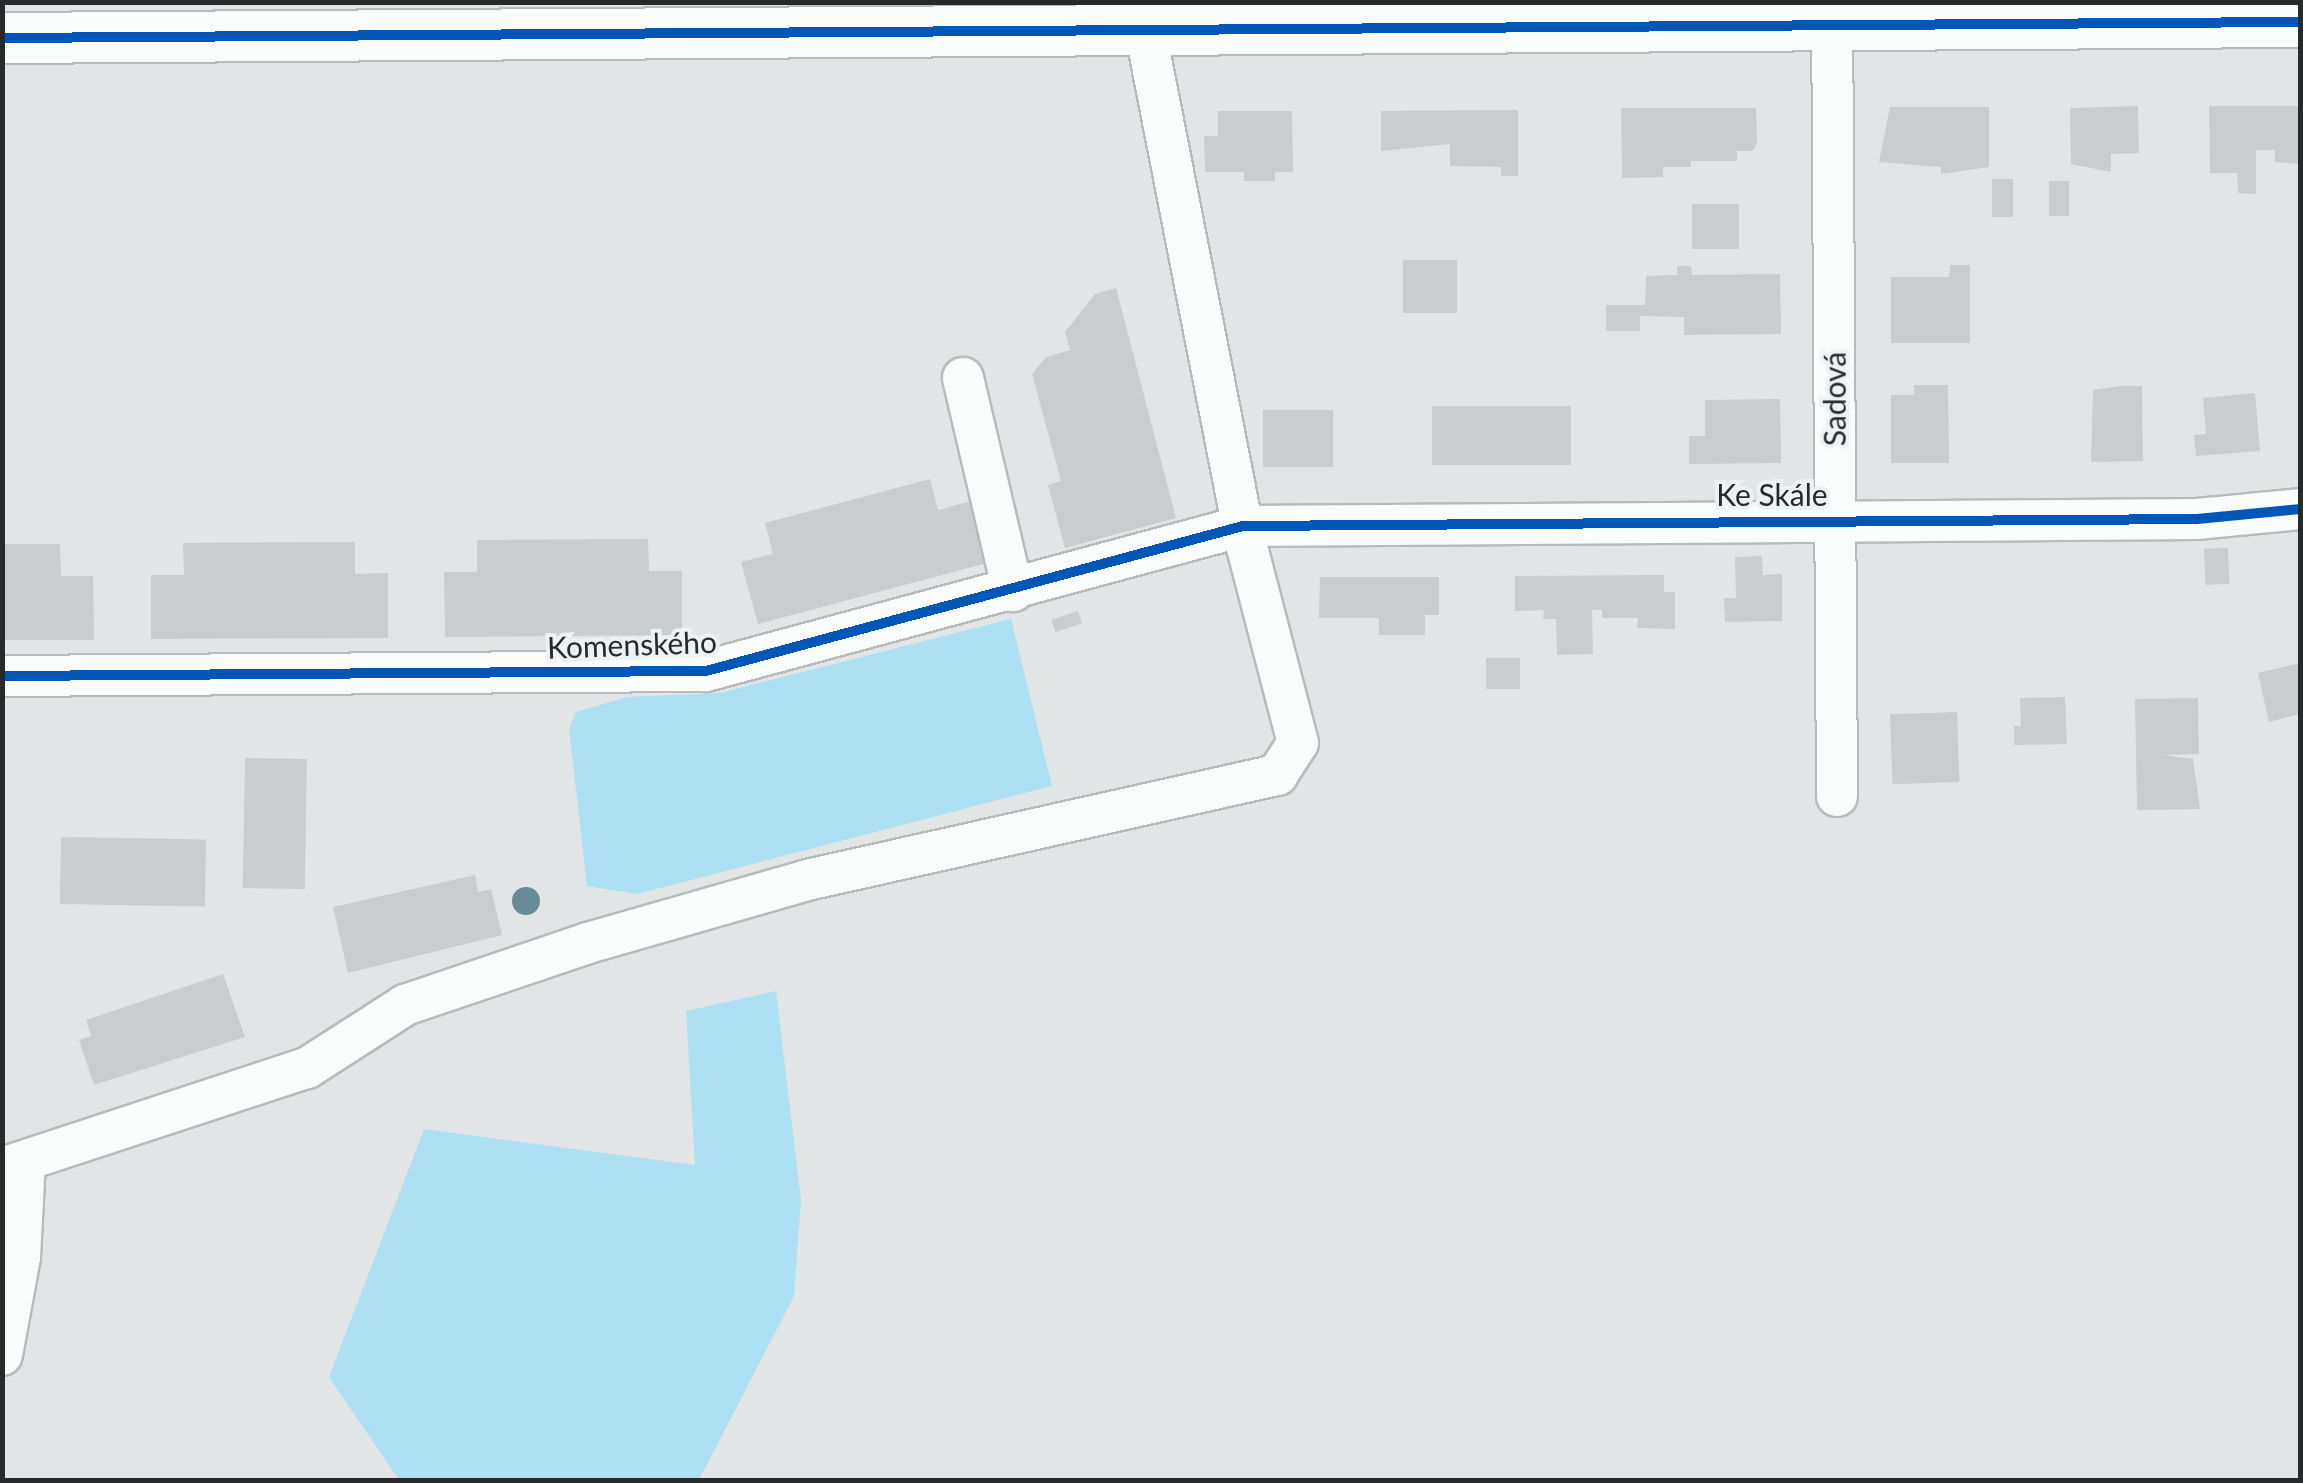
<!DOCTYPE html>
<html>
<head>
<meta charset="utf-8">
<style>
	body { margin:0 }
	#map { position:relative; width:2303px; height:1483px; overflow:hidden; background:#e1e5e6; font-family:Lato,sans-serif }
	div>[style] { position:absolute }
	.green>* { inset:0; background:#ace0f2 }
	.building>* { inset:0; background:#cacdce; transform-origin:0 0 }
	.roads { filter:drop-shadow(2px 0 #b7bbbc) drop-shadow(-2px 0 #b7bbbc) drop-shadow(0 2px #b7bbbc) drop-shadow(0 -2px #b7bbbc) }
	.minor>* { height:40px; margin:-20px; padding:0 20px; transform-origin:20px; border-radius:20px; background:#fafbfb }
	.tertiary>* { height:50px; margin:-25px; padding:0 25px; transform-origin:25px; border-radius:25px; background:#fafbfb }
	.cycleway>* { height:10px; margin:-5px; padding:0 5px; transform-origin:5px; border-radius:5px; background:#0057b8 }
	.trees>* { width:28px; height:28px; margin:-14px; border-radius:50%; background:#678c96 }
	span { translate:-50% -50%; white-space:nowrap; text-align:center; line-height:1.15; -webkit-text-stroke:8px #ebf3f6; paint-order:stroke }
	.street-label { font-size:30px; color:#272a2b }
	.frame { position:absolute; inset:0; border:5px solid #272a2b; pointer-events:none }
</style>
</head>
<body>
<div id="map">
	<div class="green">
		<i style="clip-path:polygon(1011px 619px,1052px 786px,637px 894px,587px 886px,569px 729px,576px 712px,627px 697px,720px 693px)"></i>
		<i style="clip-path:polygon(776px 991px,801px 1200px,794px 1296px,699px 1480px,399px 1480px,329px 1377px,424px 1129px,695px 1165px,686px 1011px)"></i>
	</div>
	<div class="building">
		<i style="clip-path:polygon(2138px 106px,2139px 153px,2111px 154px,2111px 172px,2071px 164px,2070px 108px)"></i>
		<i style="clip-path:polygon(2209px 106px,2300px 106px,2300px 164px,2275px 162px,2275px 150px,2256px 150px,2256px 194px,2238px 193px,2237px 173px,2210px 173px)"></i>
		<i style="clip-path:polygon(1890px 107px,1989px 107px,1989px 167px,1941px 174px,1941px 167px,1879px 162px)"></i>
		<i style="clip-path:polygon(1621px 108px,1756px 108px,1757px 143px,1753px 151px,1737px 151px,1737px 161px,1691px 161px,1691px 167px,1663px 167px,1663px 177px,1622px 178px)"></i>
		<i style="clip-path:polygon(1518px 110px,1518px 176px,1501px 176px,1501px 167px,1450px 166px,1450px 144px,1381px 151px,1381px 111px)"></i>
		<i style="clip-path:polygon(1218px 111px,1292px 111px,1293px 172px,1275px 172px,1275px 181px,1244px 181px,1244px 172px,1205px 172px,1204px 136px,1218px 136px)"></i>
		<i style="left:1992px;top:179px;width:21px;height:38px"></i>
		<i style="left:2049px;top:181px;width:20px;height:35px"></i>
		<i style="left:1739px;top:204px;width:45px;height:47px;rotate:90deg"></i>
		<i style="left:1457px;top:260px;width:53px;height:54px;rotate:90deg"></i>
		<i style="clip-path:polygon(1950px 265px,1970px 265px,1970px 343px,1891px 343px,1891px 277px,1949px 277px)"></i>
		<i style="clip-path:polygon(1677px 266px,1691px 266px,1692px 275px,1780px 274px,1781px 334px,1684px 335px,1684px 317px,1640px 316px,1640px 331px,1606px 331px,1606px 305px,1645px 305px,1646px 276px,1677px 275px)"></i>
		<i style="clip-path:polygon(1116px 288px,1176px 518px,1065px 548px,1048px 485px,1061px 481px,1032px 374px,1046px 357px,1070px 350px,1065px 332px,1095px 294px)"></i>
		<i style="clip-path:polygon(1914px 385px,1948px 385px,1949px 463px,1891px 463px,1891px 395px,1914px 395px)"></i>
		<i style="clip-path:polygon(2120px 386px,2142px 386px,2143px 461px,2091px 462px,2093px 390px)"></i>
		<i style="clip-path:polygon(2255px 393px,2260px 451px,2196px 456px,2194px 435px,2206px 434px,2203px 398px)"></i>
		<i style="clip-path:polygon(1780px 399px,1781px 463px,1689px 464px,1689px 436px,1705px 436px,1705px 400px)"></i>
		<i style="left:1571px;top:406px;width:59px;height:139px;rotate:90deg"></i>
		<i style="left:1263px;top:410px;width:70px;height:57px"></i>
		<i style="clip-path:polygon(930px 479px,938px 510px,971px 501px,987px 563px,758px 624px,741px 562px,773px 554px,765px 523px)"></i>
		<i style="clip-path:polygon(648px 539px,649px 571px,682px 571px,682px 635px,445px 637px,444px 572px,477px 572px,477px 540px)"></i>
		<i style="clip-path:polygon(355px 542px,355px 574px,388px 573px,388px 638px,151px 639px,151px 575px,184px 575px,183px 543px)"></i>
		<i style="clip-path:polygon(2px 544px,60px 544px,61px 576px,93px 576px,94px 640px,2px 640px)"></i>
		<i style="left:2228px;top:548px;width:36px;height:24px;rotate:88deg"></i>
		<i style="clip-path:polygon(1762px 556px,1763px 575px,1782px 574px,1782px 621px,1725px 622px,1724px 598px,1736px 598px,1735px 557px)"></i>
		<i style="clip-path:polygon(1664px 575px,1664px 592px,1675px 592px,1675px 629px,1637px 628px,1638px 618px,1602px 618px,1602px 610px,1592px 610px,1593px 654px,1557px 655px,1556px 619px,1543px 619px,1544px 610px,1515px 611px,1515px 576px)"></i>
		<i style="clip-path:polygon(1320px 577px,1439px 577px,1439px 615px,1425px 615px,1425px 635px,1379px 635px,1379px 618px,1319px 618px)"></i>
		<i style="left:1078px;top:611px;width:13px;height:28px;rotate:72deg"></i>
		<i style="left:1520px;top:658px;width:31px;height:34px;rotate:90deg"></i>
		<i style="clip-path:polygon(2300px 663px,2300px 714px,2269px 722px,2258px 673px)"></i>
		<i style="clip-path:polygon(2065px 697px,2067px 744px,2014px 745px,2014px 726px,2021px 726px,2020px 698px)"></i>
		<i style="clip-path:polygon(2198px 698px,2199px 754px,2164px 755px,2193px 759px,2200px 809px,2137px 810px,2135px 699px)"></i>
		<i style="left:1957px;top:712px;width:70px;height:67px;rotate:88deg"></i>
		<i style="left:245px;top:758px;width:62px;height:130px;rotate:1deg"></i>
		<i style="left:61px;top:837px;width:145px;height:67px;rotate:1deg"></i>
		<i style="clip-path:polygon(475px 875px,478px 892px,491px 889px,502px 935px,348px 973px,333px 907px)"></i>
		<i style="clip-path:polygon(223px 974px,245px 1037px,94px 1085px,79px 1040px,91px 1036px,86px 1020px)"></i>
	</div>
	<div class="roads">
		<div class="minor">
			<i style="left:1832px;top:2px;width:794px;rotate:89.64deg"></i>
			<i style="left:963px;top:378px;width:219px;rotate:76.8deg"></i>
			<i style="left:2px;top:676px;width:704px;rotate:-0.41deg"></i>
			<i style="left:706px;top:671px;width:556px;rotate:-15.11deg"></i>
			<i style="left:1243px;top:526px;width:954px;rotate:-0.42deg"></i>
			<i style="left:2197px;top:519px;width:103px;rotate:-5.5deg"></i>
			<i style="left:2px;top:1168px;width:321px;rotate:-18.2deg"></i>
			<i style="left:307px;top:1068px;width:117px;rotate:-32.7deg"></i>
			<i style="left:405px;top:1005px;width:193px;rotate:-18.7deg"></i>
			<i style="left:588px;top:943px;width:228px;rotate:-16deg"></i>
			<i style="left:807px;top:880px;width:482px;rotate:-12.6deg"></i>
			<i style="left:1277px;top:775px;width:38px;rotate:-57deg"></i>
			<i style="left:1298px;top:743px;width:206px;rotate:-104.6deg"></i>
			<i style="left:1246px;top:544px;width:525px;rotate:-101.1deg"></i>
			<i style="left:2px;top:1355px;width:100px;rotate:-79.6deg"></i>
			<i style="left:20px;top:1257px;width:96px;rotate:-87deg"></i>
		</div>
		<div class="tertiary">
			<i style="left:2px;top:38px;width:2298px;rotate:-0.4deg"></i>
		</div>
	</div>
	<div class="cycleway">
		<i style="left:2px;top:38px;width:2298px;rotate:-0.4deg"></i>
		<i style="left:2px;top:676px;width:704px;rotate:-0.41deg"></i>
		<i style="left:706px;top:671px;width:556px;rotate:-15.11deg"></i>
		<i style="left:1243px;top:526px;width:954px;rotate:-0.42deg"></i>
		<i style="left:2197px;top:519px;width:103px;rotate:-5.5deg"></i>
	</div>
	<div class="trees">
		<i style="left:526px;top:901px"></i>
	</div>
	<div class="street-label">
		<span style="left:1834px;top:399px;rotate:-90deg">Sadová</span>
		<span style="left:1772px;top:494px">Ke Skále</span>
		<span style="left:632px;top:644px;rotate:-2deg">Komenského</span>
	</div>
	<div class="frame"></div>
</div>
</body>
</html>
